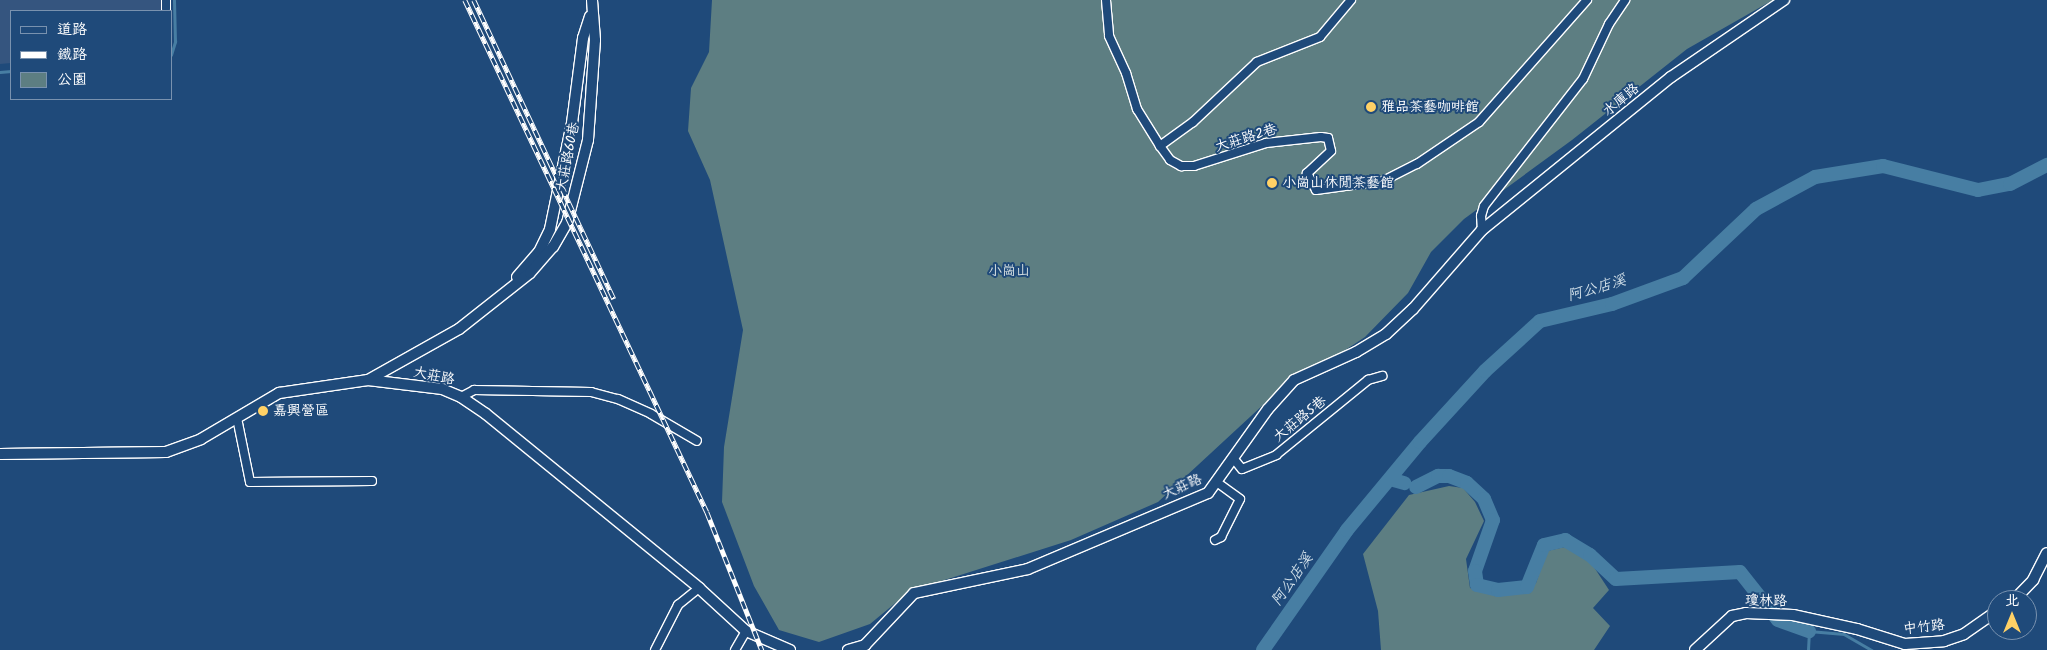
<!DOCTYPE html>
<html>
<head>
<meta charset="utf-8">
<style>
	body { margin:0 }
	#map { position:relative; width:2047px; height:650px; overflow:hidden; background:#1f4a7a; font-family:Kalam,"LXGW WenKai TC",sans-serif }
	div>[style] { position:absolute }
	.built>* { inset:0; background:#35557f }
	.green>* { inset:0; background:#5d7e82 }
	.stream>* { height:2.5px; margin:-1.25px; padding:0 1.25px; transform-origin:1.25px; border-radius:1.25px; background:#477ea3 }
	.river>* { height:14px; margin:-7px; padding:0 7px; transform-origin:7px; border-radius:7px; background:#477ea3 }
	.roads { filter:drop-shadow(1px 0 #fff) drop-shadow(-1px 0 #fff) drop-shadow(0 1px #fff) drop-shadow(0 -1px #fff) }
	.minor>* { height:8px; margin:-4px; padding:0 4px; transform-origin:4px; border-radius:4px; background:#1f4a7a }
	.tertiary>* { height:10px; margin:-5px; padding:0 5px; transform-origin:5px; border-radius:5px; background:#1f4a7a }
	.rail>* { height:4.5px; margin-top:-2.25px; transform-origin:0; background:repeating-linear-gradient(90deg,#1f4a7a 0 8px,#fff 0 16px); box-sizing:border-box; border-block:1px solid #fff }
	.dots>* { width:14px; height:14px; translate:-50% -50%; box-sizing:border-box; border:2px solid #1f4a7a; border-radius:50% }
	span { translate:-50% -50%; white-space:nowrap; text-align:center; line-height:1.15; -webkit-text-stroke:4px #1f4a7a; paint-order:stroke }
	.street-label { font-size:14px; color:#fff }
	.poi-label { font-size:14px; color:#fff }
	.left { translate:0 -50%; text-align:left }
	.park-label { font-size:14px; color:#d6dfe0 }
	.water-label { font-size:15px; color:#d1dfe8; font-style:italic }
	.legend { position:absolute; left:10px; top:10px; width:162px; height:90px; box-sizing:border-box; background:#1f4a7a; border:1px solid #7992af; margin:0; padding:6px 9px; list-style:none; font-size:15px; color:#fff }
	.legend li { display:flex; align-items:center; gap:10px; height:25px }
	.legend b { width:25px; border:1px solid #7992af }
	.north { position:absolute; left:1987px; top:590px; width:50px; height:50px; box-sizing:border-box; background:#1f4a7a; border:1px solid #7992af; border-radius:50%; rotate:0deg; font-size:14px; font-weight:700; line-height:20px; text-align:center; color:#fff }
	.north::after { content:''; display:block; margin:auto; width:18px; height:22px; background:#ffd166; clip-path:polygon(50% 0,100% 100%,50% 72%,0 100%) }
</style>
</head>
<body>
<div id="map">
	<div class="built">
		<i style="clip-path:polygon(0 0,169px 0,170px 11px,11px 11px,11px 63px,0 64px)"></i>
	</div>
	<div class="green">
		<i style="clip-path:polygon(712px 0,1773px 0,1687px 49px,1572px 140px,1464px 219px,1431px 252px,1408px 293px,1365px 337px,1264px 404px,1158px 502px,1071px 540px,910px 591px,870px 624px,819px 642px,779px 630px,754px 586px,722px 502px,724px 447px,743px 330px,710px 180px,688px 131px,691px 88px,709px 52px)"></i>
		<i style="clip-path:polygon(1449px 486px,1463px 488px,1475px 502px,1484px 521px,1466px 559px,1470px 588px,1504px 595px,1528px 593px,1536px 583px,1547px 551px,1565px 547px,1590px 561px,1609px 590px,1593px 608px,1610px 626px,1594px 650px,1381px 650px,1378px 611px,1363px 554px,1409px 495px)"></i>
	</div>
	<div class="stream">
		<i style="left:171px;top:55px;width:14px;rotate:-73deg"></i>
		<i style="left:175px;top:42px;width:42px;rotate:-91.4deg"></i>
		<i style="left:0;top:72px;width:11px;rotate:-5deg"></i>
		<i style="left:1808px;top:650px;width:19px;rotate:-87deg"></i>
		<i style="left:1809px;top:631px;width:35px;rotate:5deg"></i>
		<i style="left:1844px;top:634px;width:32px;rotate:30deg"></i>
	</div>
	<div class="river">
		<i style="left:1390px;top:479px;width:15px;rotate:16deg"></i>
		<i style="left:1416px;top:487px;width:25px;rotate:-27deg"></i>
		<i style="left:1438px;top:476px;width:11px"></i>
		<i style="left:1449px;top:476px;width:19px;rotate:21deg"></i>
		<i style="left:1467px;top:483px;width:23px;rotate:43deg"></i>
		<i style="left:1484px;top:499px;width:23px;rotate:67deg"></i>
		<i style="left:1493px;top:520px;width:54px;rotate:109.4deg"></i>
		<i style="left:1475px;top:571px;width:14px;rotate:82deg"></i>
		<i style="left:1477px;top:585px;width:22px;rotate:13deg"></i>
		<i style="left:1498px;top:590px;width:29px;rotate:-6deg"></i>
		<i style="left:1527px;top:587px;width:45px;rotate:-68deg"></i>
		<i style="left:1544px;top:545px;width:22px;rotate:-13deg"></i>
		<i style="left:1565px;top:540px;width:29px;rotate:31deg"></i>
		<i style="left:1590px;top:555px;width:35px;rotate:43deg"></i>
		<i style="left:1616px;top:579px;width:124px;rotate:-3.2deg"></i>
		<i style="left:1740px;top:572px;width:61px;rotate:51.6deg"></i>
		<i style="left:1778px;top:620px;width:33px;rotate:20deg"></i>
		<i style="left:1263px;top:650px;width:146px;rotate:-55deg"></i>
		<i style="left:1347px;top:530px;width:114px;rotate:-50.3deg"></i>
		<i style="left:1420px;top:442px;width:96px;rotate:-47.5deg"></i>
		<i style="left:1485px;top:371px;width:74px;rotate:-42.3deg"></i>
		<i style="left:1540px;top:321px;width:74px;rotate:-13.3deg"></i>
		<i style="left:1612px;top:304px;width:76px;rotate:-20.1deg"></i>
		<i style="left:1683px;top:278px;width:100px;rotate:-43.4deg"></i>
		<i style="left:1756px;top:209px;width:67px;rotate:-28.5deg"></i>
		<i style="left:1815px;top:177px;width:69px;rotate:-9.2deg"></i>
		<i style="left:1883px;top:166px;width:98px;rotate:14.2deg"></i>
		<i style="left:1978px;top:190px;width:33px;rotate:-11deg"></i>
		<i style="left:2010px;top:184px;width:42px;rotate:-27.2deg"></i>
	</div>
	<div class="roads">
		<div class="minor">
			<i style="left:166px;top:0;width:9px;rotate:90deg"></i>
			<i style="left:1106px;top:0;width:36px;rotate:85deg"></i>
			<i style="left:1109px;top:36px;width:41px;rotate:65.3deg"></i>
			<i style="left:1126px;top:73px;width:38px;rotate:73deg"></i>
			<i style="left:1137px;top:109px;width:44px;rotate:58.1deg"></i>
			<i style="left:1351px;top:0;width:48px;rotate:130deg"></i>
			<i style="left:1320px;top:37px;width:68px;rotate:158.4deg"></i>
			<i style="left:1257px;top:62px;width:88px;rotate:136.8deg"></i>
			<i style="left:1193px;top:122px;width:41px;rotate:144deg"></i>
			<i style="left:1160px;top:146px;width:17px;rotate:54deg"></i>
			<i style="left:1170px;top:160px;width:13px;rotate:29deg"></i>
			<i style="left:1181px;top:166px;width:13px"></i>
			<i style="left:1194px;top:166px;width:76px;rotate:-17.7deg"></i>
			<i style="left:1266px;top:143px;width:55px;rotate:-6.2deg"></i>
			<i style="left:1321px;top:137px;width:7px;rotate:8deg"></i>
			<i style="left:1328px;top:138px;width:13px;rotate:77deg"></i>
			<i style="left:1331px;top:151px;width:33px;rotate:137deg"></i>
			<i style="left:1307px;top:173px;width:19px;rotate:62deg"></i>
			<i style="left:1316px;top:190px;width:68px;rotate:-7.7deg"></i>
			<i style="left:1383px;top:181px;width:38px;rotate:-27deg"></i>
			<i style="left:1417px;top:164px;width:75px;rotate:-34.1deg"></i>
			<i style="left:1479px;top:122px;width:163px;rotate:-48.5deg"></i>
			<i style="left:1482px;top:230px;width:14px;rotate:-94deg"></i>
			<i style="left:1481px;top:216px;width:10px;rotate:-73deg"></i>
			<i style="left:1484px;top:206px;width:161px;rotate:-52.1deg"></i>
			<i style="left:1583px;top:79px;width:61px;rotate:-64.7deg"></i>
			<i style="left:1609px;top:24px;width:29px;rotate:-56deg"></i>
			<i style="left:461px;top:397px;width:15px;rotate:-28deg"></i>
			<i style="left:474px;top:390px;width:117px;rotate:1deg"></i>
			<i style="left:591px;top:392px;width:28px;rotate:15deg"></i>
			<i style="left:618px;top:399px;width:36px;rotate:24deg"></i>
			<i style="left:651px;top:414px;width:53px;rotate:30.4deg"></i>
			<i style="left:237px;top:418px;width:65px;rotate:78.5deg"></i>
			<i style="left:250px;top:482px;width:122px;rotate:-0.5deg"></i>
			<i style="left:1233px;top:458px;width:14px;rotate:51deg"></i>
			<i style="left:1242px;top:469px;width:37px;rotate:-22deg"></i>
			<i style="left:1276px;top:455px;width:119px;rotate:-39.2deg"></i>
			<i style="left:1368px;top:380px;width:15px;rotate:-16deg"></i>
			<i style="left:1215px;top:540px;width:7px;rotate:-27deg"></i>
			<i style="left:1221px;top:537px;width:42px;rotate:-63.4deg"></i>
			<i style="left:1240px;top:499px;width:27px;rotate:-144deg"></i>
			<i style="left:655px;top:650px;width:51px;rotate:-62.9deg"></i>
			<i style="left:678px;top:605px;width:27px;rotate:-39deg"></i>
			<i style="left:735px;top:650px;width:22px;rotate:-60deg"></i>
		</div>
		<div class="tertiary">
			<i style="left:517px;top:277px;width:33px;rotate:-49deg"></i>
			<i style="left:539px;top:252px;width:25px;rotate:-64deg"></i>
			<i style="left:550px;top:229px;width:108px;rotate:-78.3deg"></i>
			<i style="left:572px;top:123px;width:86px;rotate:-82.6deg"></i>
			<i style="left:583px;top:38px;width:23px;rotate:-72deg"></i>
			<i style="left:368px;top:380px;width:104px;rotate:-29.3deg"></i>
			<i style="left:459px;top:329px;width:90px;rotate:-38.3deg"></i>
			<i style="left:530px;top:273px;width:35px;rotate:-49deg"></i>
			<i style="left:553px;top:247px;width:28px;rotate:-60deg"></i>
			<i style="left:567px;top:223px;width:86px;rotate:-75.8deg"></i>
			<i style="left:588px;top:140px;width:100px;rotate:-86deg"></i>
			<i style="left:595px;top:40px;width:40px;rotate:-94.3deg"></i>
			<i style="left:0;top:454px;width:166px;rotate:-0.7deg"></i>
			<i style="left:166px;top:452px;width:37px;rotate:-20deg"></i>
			<i style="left:201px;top:439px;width:91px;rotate:-30.5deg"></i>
			<i style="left:279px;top:393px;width:90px;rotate:-8.3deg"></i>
			<i style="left:368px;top:380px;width:75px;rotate:6.9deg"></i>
			<i style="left:442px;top:389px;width:21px;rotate:23deg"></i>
			<i style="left:461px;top:397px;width:30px;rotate:34deg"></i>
			<i style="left:486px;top:414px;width:275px;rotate:39.2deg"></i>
			<i style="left:699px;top:588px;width:64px;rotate:42.5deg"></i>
			<i style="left:746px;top:631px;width:48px;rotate:23.4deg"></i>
			<i style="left:2014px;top:600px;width:28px;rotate:-46deg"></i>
			<i style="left:2033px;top:580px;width:30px;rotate:-63deg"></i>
			<i style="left:848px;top:650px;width:18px;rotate:-16deg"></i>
			<i style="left:865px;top:645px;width:71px;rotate:-46.7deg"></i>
			<i style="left:914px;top:593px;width:116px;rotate:-11.9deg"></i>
			<i style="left:1028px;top:569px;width:195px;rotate:-22.9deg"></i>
			<i style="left:1208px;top:493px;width:103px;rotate:-54.5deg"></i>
			<i style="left:1268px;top:409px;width:39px;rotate:-48deg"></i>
			<i style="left:1294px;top:380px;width:68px;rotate:-24.3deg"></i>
			<i style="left:1356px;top:352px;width:35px;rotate:-31deg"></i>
			<i style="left:1386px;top:334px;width:37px;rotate:-43deg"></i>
			<i style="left:1413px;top:309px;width:105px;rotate:-48.9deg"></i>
			<i style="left:1482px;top:230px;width:243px;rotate:-39deg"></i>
			<i style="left:1671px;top:77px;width:137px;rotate:-34.3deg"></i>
			<i style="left:1695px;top:650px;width:50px;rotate:-42.6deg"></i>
			<i style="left:1732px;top:616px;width:14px;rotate:-12deg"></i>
			<i style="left:1746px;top:613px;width:47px;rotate:2.4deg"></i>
			<i style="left:1793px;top:615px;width:66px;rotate:12.3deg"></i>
			<i style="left:1857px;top:629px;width:50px;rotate:17.4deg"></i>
			<i style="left:1905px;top:644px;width:39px;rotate:-4deg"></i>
			<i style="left:1944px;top:641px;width:21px;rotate:-19deg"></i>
			<i style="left:1964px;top:634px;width:40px;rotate:-34.9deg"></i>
		</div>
	</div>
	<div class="rail">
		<i style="left:465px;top:0;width:566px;rotate:64.7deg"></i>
		<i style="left:707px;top:512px;width:149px;rotate:68.3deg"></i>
		<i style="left:474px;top:0;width:330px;rotate:64.9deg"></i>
	</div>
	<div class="dots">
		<i style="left:1371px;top:107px;background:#ffd166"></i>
		<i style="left:1272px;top:183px;background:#ffd166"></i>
		<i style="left:263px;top:411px;background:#ffd166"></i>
	</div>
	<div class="street-label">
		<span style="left:1621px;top:100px;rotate:-40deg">水庫路</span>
		<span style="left:1246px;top:138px;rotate:-17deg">大莊路2巷</span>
		<span style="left:568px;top:157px;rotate:-79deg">大莊路60巷</span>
		<span style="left:434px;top:376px;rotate:11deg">大莊路</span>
		<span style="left:1300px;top:419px;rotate:-39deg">大莊路5巷</span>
		<span style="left:1182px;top:487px;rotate:-24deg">大莊路</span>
		<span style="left:1766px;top:601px;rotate:1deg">瓊林路</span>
		<span style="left:1924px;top:627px;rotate:-6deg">中竹路</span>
	</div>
	<div class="poi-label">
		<span class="left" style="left:1381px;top:107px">雅品茶藝咖啡館</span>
		<span class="left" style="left:1282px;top:183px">小崗山休閒茶藝館</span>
		<span class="left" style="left:273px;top:411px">嘉興營區</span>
	</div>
	<div class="park-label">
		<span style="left:1009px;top:271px">小崗山</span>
	</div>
	<div class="water-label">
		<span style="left:1597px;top:289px;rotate:-16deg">阿公店溪</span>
		<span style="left:1293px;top:580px;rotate:-55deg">阿公店溪</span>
	</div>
	<ul class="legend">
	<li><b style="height:6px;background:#1f4a7a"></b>道路</li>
	<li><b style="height:6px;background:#fff"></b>鐵路</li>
	<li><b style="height:14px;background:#5d7e82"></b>公園</li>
	</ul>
	<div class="north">北</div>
</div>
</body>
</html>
